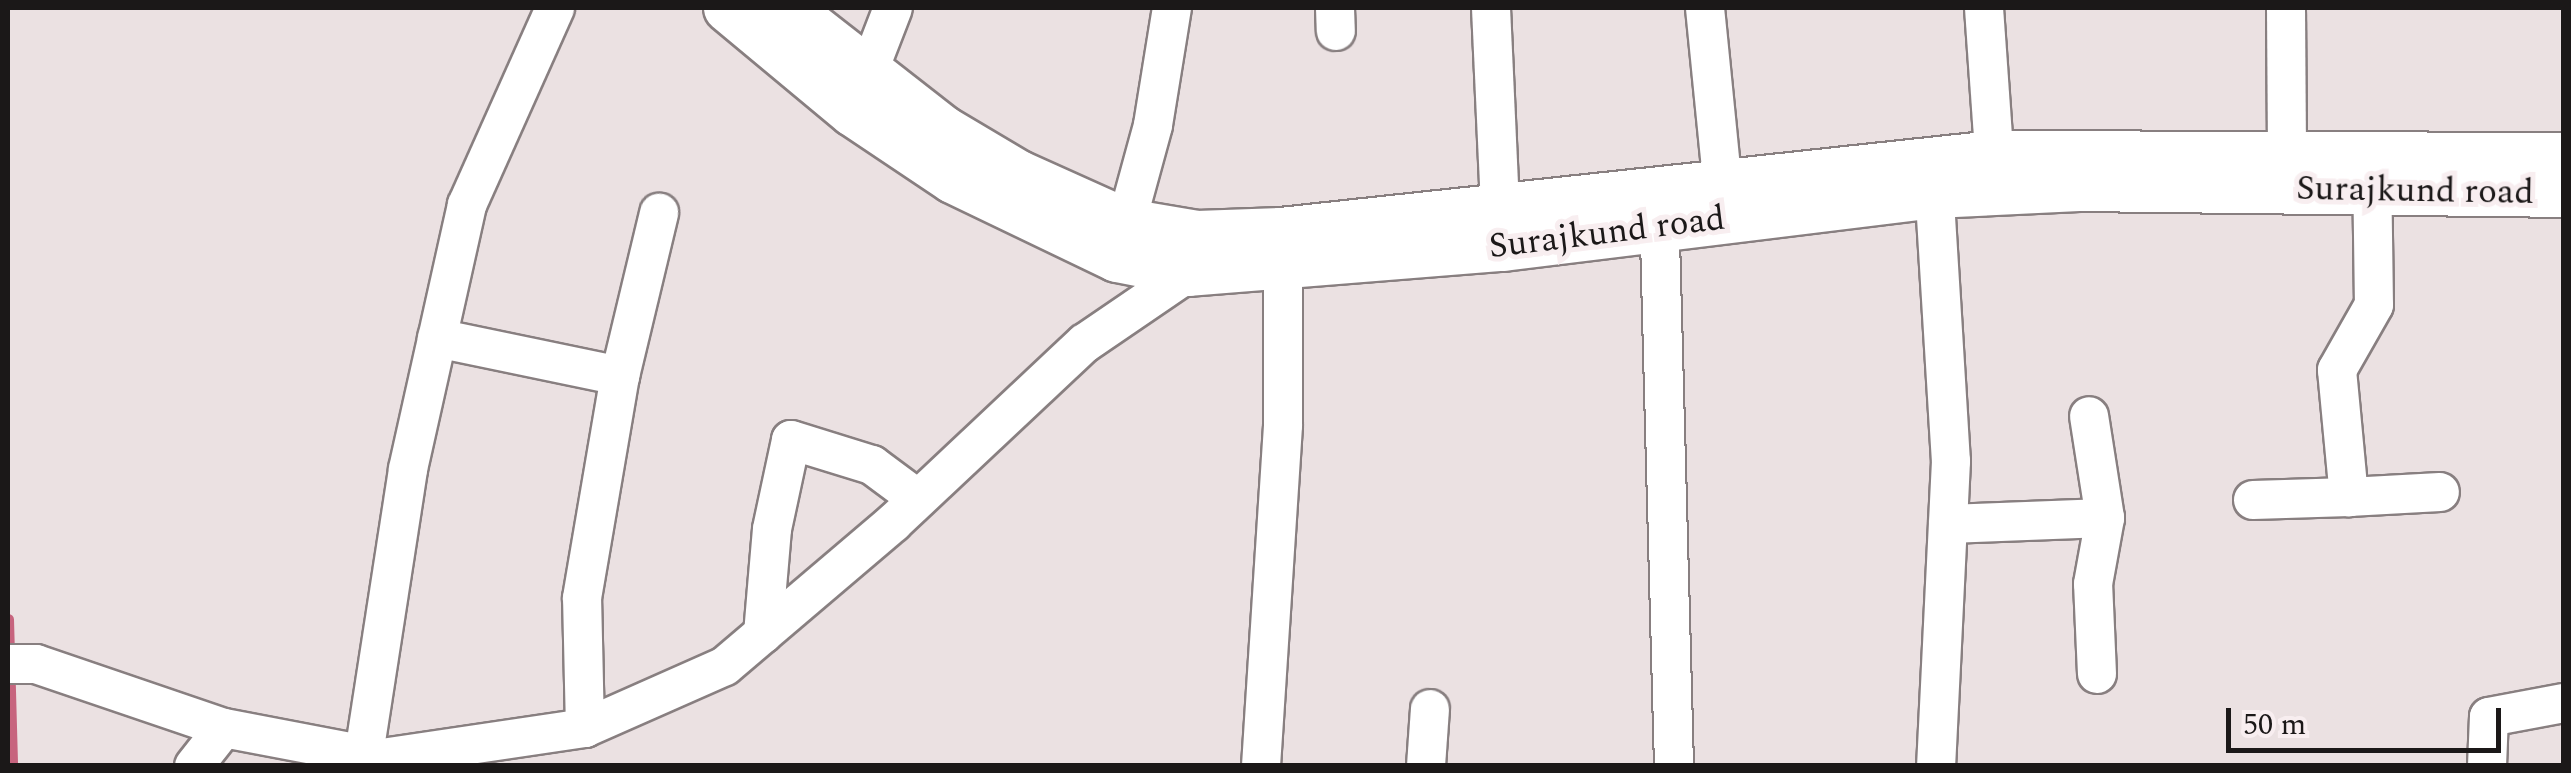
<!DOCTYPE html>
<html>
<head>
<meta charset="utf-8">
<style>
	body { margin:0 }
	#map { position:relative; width:2571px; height:773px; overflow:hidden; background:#ebe1e2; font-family:Spectral,serif }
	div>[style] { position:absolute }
	.stream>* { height:11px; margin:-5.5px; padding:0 5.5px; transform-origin:5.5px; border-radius:5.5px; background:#c7647e }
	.roads { filter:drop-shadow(2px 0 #887f80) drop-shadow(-2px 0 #887f80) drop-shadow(0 2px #887f80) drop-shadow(0 -2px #887f80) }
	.minor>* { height:38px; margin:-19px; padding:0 19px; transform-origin:19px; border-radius:19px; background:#fff }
	.tertiary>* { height:48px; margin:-24px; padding:0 24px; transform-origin:24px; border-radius:24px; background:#fff }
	span { translate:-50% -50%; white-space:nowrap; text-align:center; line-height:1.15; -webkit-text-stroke:10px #f8eef0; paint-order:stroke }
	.street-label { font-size:35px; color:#1b1818 }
	.frame { position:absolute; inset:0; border:10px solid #1b1818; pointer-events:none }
	.scale { position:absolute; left:2226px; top:708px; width:275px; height:45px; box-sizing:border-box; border:5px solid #1b1818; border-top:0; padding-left:12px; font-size:30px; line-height:35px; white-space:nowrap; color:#1b1818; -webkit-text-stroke:8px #f8eef0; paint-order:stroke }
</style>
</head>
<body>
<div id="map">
	<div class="stream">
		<i style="left:8px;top:619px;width:147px;rotate:88.4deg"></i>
	</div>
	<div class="roads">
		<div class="minor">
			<i style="left:1335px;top:8px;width:23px;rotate:88deg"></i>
			<i style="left:1491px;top:8px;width:199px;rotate:87.4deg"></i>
			<i style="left:1705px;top:8px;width:203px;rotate:84.3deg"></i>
			<i style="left:1984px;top:8px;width:171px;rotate:86deg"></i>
			<i style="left:2286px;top:8px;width:144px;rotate:89.6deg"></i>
			<i style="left:859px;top:96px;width:94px;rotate:-68.9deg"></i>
			<i style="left:2372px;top:164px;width:141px;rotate:89.2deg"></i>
			<i style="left:2374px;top:305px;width:75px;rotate:119.6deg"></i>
			<i style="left:2337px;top:370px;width:128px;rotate:84.6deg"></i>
			<i style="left:2349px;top:497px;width:91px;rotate:-3.1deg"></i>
			<i style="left:1933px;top:168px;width:294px;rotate:86.5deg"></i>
			<i style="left:1951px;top:461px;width:305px;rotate:92.8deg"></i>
			<i style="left:1659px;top:201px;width:565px;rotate:88.48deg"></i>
			<i style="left:1120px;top:246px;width:125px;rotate:-74.7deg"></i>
			<i style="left:1153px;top:125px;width:119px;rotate:-80.8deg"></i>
			<i style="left:437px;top:338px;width:187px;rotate:11.7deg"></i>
			<i style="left:2253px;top:500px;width:96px;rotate:-1.8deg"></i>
			<i style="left:1948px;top:524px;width:157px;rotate:-2.2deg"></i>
			<i style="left:2105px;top:518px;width:103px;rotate:-98.9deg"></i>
			<i style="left:763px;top:634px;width:105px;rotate:-85.1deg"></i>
			<i style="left:772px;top:529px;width:91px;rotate:-77.9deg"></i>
			<i style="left:791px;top:440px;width:85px;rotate:17.2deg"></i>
			<i style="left:872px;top:465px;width:57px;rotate:36.5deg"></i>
			<i style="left:8px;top:664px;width:28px"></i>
			<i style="left:36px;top:664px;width:199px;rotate:18.8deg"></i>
			<i style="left:224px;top:728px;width:161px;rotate:10.8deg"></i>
			<i style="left:382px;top:758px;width:205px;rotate:-8.4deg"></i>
			<i style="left:585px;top:728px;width:153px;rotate:-23.9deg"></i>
			<i style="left:725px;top:666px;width:221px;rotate:-40.4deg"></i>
			<i style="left:893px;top:523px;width:263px;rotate:-43.2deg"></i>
			<i style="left:1085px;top:343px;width:126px;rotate:-34.3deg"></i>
			<i style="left:1189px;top:272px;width:15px;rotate:-79deg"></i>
			<i style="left:2097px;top:674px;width:90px;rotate:-92.5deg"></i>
			<i style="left:2093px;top:584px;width:67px;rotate:-79.7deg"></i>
			<i style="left:585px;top:728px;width:130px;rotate:-91.3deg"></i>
			<i style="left:582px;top:598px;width:225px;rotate:-80.3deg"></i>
			<i style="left:620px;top:376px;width:168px;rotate:-76.5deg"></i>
			<i style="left:364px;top:754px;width:288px;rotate:-81.2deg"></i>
			<i style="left:408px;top:469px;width:271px;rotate:-77.4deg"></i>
			<i style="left:467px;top:205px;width:216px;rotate:-65.9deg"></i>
			<i style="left:194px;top:766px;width:48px;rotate:-51.7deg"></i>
			<i style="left:1261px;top:766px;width:342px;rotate:-86.3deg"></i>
			<i style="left:1283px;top:425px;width:156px;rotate:-90deg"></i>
			<i style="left:1426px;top:766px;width:57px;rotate:-86deg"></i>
			<i style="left:2487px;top:766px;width:49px;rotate:-87.7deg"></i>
			<i style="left:2489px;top:717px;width:76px;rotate:-10.6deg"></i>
		</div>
		<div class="tertiary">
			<i style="left:728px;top:8px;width:163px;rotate:39.8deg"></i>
			<i style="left:853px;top:112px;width:120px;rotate:33.8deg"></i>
			<i style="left:953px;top:179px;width:182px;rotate:25.7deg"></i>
			<i style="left:1117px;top:258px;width:73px;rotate:11deg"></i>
			<i style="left:1189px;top:272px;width:315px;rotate:-4.6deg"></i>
			<i style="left:1503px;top:247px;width:433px;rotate:-7deg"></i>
			<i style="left:1933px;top:194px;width:146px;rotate:-2.7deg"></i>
			<i style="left:2079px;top:187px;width:485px;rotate:0.7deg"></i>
			<i style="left:787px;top:8px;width:198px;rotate:38deg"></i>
			<i style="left:943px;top:130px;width:88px;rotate:30.6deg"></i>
			<i style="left:1019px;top:175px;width:117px;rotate:24.2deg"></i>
			<i style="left:1126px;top:223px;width:72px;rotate:9.6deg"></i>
			<i style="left:1197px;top:235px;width:84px;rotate:-2deg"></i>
			<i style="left:1281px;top:232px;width:717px;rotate:-6.16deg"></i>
			<i style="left:1994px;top:155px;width:570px;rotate:0.2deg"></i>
		</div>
	</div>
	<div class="street-label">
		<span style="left:2415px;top:191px;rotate:1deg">Surajkund road</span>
		<span style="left:1607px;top:233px;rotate:-7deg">Surajkund road</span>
	</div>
	<div class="frame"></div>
	<div class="scale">50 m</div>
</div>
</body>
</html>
